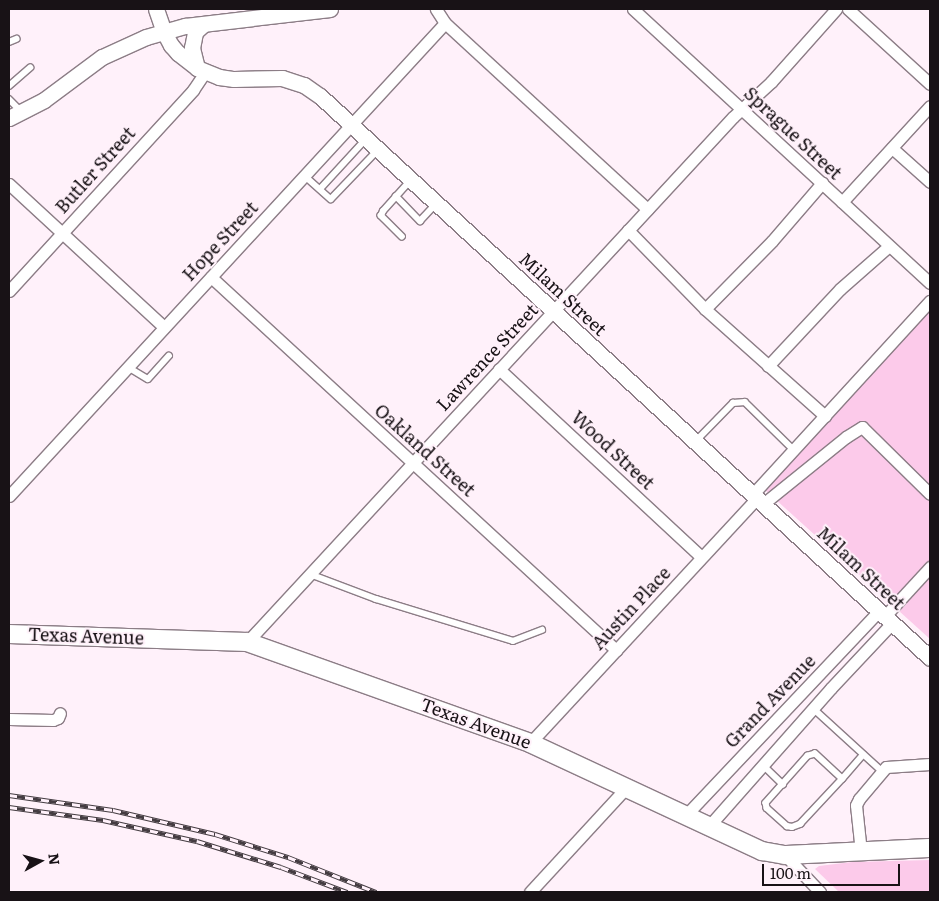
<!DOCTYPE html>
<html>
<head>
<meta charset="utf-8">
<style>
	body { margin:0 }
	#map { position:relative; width:939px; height:901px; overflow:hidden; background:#fff1fa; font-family:Literata,serif }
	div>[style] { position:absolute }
	.green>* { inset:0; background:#fccaea }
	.roads { filter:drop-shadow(1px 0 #8c7d86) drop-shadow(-1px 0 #8c7d86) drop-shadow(0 1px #8c7d86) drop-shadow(0 -1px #8c7d86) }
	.lane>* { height:5.5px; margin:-2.75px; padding:0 2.75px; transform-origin:2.75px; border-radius:2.75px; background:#fff }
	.street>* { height:11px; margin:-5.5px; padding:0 5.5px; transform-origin:5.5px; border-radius:5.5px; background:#fff }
	.secondary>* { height:15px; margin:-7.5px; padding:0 7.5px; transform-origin:7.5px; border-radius:7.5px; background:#fff }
	.primary>* { height:18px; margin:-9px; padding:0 9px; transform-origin:9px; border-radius:9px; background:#fff }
	.rail>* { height:4.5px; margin-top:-2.25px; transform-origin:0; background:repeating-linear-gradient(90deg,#fff1fa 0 8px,#443c41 0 16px); box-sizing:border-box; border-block:1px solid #443c41 }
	span { translate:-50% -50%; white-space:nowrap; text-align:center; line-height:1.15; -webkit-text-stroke:4px #fff1fa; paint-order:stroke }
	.street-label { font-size:18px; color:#181216 }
	.frame { position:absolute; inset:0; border:10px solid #181216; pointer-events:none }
	.north { position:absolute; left:15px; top:836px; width:50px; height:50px; -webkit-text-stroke:4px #fff1fa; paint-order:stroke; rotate:83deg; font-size:14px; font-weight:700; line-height:20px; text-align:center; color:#181216 }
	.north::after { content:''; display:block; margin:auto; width:18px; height:22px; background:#181216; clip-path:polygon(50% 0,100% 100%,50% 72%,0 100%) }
	.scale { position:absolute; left:762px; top:864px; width:138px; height:22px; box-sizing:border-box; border:2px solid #181216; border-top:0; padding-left:6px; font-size:15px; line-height:18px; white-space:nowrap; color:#181216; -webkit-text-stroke:4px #fff1fa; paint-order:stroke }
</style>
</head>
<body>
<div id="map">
	<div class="green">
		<i style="clip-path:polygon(930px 309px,930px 639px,764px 489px)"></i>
		<i style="clip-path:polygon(930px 860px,930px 892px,839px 892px,815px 869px,819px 866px,852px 862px)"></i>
	</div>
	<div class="roads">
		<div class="lane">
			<i style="left:9px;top:42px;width:8px;rotate:-23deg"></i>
			<i style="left:9px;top:86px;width:28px;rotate:-41deg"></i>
			<i style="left:9px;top:99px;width:16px;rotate:45deg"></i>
			<i style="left:304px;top:175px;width:36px;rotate:42deg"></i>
			<i style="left:331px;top:199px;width:66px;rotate:-46.2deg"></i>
			<i style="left:320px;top:189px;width:67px;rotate:-47.4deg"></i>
			<i style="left:396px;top:196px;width:35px;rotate:46deg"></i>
			<i style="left:420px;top:221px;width:23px;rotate:-47deg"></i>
			<i style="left:402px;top:237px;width:30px;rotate:-135deg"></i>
			<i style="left:381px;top:216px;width:5px;rotate:-68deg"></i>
			<i style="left:383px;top:211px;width:40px;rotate:-48deg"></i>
			<i style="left:128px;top:367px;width:23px;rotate:31deg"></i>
			<i style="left:148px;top:379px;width:31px;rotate:-48deg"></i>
			<i style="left:696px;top:441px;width:53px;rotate:-45.8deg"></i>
			<i style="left:733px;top:403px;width:12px;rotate:-5deg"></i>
			<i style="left:745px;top:402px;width:69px;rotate:44.4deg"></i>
			<i style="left:310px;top:574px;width:71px;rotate:20.7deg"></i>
			<i style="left:376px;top:599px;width:143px;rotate:17deg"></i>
			<i style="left:513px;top:641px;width:31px;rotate:-21deg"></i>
			<i style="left:813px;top:708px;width:93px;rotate:42.4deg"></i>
			<i style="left:763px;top:765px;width:28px;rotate:44deg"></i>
			<i style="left:842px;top:779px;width:37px;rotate:-137deg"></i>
			<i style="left:815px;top:754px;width:7px;rotate:164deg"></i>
			<i style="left:808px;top:756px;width:63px;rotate:131.8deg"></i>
			<i style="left:766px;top:803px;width:5px;rotate:79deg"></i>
			<i style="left:767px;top:808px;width:27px;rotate:42deg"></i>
			<i style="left:787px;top:826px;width:5px;rotate:11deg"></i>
			<i style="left:792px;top:827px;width:9px;rotate:-21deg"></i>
			<i style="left:800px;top:824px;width:62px;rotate:-47deg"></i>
			<i style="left:842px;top:779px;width:32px;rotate:-49deg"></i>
		</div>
		<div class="street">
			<i style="left:633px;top:9px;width:404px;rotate:42.7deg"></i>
			<i style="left:848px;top:9px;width:111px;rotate:42.4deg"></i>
			<i style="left:445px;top:23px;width:275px;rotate:42.6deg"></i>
			<i style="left:892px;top:148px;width:51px;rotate:41.8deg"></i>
			<i style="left:9px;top:184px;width:211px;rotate:42.7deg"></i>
			<i style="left:842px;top:202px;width:130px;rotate:-47.5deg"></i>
			<i style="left:628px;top:230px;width:110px;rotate:45.7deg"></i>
			<i style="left:705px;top:309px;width:161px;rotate:41.7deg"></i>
			<i style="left:211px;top:277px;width:551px;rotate:42.64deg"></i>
			<i style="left:9px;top:291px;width:273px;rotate:-47.5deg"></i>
			<i style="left:193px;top:90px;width:22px;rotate:-56deg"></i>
			<i style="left:705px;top:309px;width:95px;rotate:-45.4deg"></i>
			<i style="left:772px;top:241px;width:77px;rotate:-49.2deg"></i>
			<i style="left:768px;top:366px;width:105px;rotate:-46.9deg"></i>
			<i style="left:840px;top:289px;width:65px;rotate:-41.3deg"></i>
			<i style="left:499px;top:369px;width:276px;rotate:42.9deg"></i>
			<i style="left:753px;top:494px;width:262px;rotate:-47.5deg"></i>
			<i style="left:9px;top:496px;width:643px;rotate:-47.33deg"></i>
			<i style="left:445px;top:23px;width:17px;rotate:-123deg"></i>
			<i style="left:763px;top:504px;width:107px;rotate:-38.9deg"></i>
			<i style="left:846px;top:437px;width:19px;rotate:-32deg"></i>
			<i style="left:862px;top:427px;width:95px;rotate:44.6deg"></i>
			<i style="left:885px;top:616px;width:67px;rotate:-47.4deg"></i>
			<i style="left:247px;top:642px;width:715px;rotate:-47.21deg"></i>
			<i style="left:733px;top:117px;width:52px;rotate:-42.6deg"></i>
			<i style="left:771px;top:82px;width:98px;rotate:-48.3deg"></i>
			<i style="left:9px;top:719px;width:44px;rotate:1.3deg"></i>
			<i style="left:53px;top:720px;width:5px;rotate:-22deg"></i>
			<i style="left:58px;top:718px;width:5px;rotate:-68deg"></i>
			<i style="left:530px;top:743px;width:334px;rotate:-47.2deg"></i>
			<i style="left:686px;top:815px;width:281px;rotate:-46.6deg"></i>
			<i style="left:709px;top:826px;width:184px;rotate:-48.5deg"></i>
			<i style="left:831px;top:688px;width:89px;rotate:-46.8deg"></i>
			<i style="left:861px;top:852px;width:47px;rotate:-96.1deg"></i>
			<i style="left:856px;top:805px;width:7px;rotate:-63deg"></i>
			<i style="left:859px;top:799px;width:42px;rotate:-49.8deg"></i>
			<i style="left:886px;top:767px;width:44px;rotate:-3.9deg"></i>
			<i style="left:785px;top:855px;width:51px;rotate:46.6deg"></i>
			<i style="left:530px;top:892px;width:142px;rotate:-47.3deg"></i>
		</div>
		<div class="secondary">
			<i style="left:156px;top:9px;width:24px;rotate:71deg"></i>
			<i style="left:164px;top:32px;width:15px;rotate:62deg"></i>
			<i style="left:171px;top:45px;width:11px;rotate:49deg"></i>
			<i style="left:178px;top:53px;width:24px;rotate:38deg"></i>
			<i style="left:197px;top:68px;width:24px;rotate:22deg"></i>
			<i style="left:219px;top:77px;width:15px;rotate:8deg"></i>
			<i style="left:234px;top:79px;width:48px;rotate:-1.2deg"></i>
			<i style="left:282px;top:78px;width:23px;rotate:18deg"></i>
			<i style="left:304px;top:85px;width:19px;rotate:35deg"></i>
			<i style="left:320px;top:96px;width:829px;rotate:42.65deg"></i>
			<i style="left:197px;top:68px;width:21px;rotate:-104deg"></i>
			<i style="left:192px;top:48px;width:16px;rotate:-79deg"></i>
			<i style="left:195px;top:32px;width:12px;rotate:-42deg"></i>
			<i style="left:9px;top:118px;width:39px;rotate:-27deg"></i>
			<i style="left:44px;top:100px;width:72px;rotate:-36.6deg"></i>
			<i style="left:102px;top:57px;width:48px;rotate:-24.4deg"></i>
			<i style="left:146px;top:37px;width:41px;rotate:-15.8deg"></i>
			<i style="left:185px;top:26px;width:146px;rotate:-6.7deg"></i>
		</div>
		<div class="primary">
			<i style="left:9px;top:634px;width:238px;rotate:1.9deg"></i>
			<i style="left:247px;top:642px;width:300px;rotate:19.6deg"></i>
			<i style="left:530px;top:743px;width:256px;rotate:25deg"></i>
			<i style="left:762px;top:851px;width:23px;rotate:10deg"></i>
			<i style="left:785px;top:855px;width:145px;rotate:-2.8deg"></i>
		</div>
	</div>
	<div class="rail">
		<i style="left:9px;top:795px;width:105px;rotate:8.2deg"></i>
		<i style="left:113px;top:810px;width:105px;rotate:13.2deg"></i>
		<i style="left:215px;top:834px;width:77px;rotate:17.5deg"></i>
		<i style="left:288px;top:857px;width:95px;rotate:21.7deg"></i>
		<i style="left:9px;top:807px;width:95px;rotate:7.9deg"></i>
		<i style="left:103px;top:820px;width:96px;rotate:12.6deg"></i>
		<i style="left:197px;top:841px;width:88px;rotate:17.2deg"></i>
		<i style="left:281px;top:867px;width:71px;rotate:20.7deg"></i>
	</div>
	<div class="street-label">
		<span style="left:793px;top:133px;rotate:43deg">Sprague Street</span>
		<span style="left:95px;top:170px;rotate:-48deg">Butler Street</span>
		<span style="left:220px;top:241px;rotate:-47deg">Hope Street</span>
		<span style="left:563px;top:294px;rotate:43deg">Milam Street</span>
		<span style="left:487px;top:357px;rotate:-47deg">Lawrence Street</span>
		<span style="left:425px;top:450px;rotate:42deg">Oakland Street</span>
		<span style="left:613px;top:450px;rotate:43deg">Wood Street</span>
		<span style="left:861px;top:568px;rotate:43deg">Milam Street</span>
		<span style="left:631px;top:608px;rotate:-47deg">Austin Place</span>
		<span style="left:86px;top:636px;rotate:2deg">Texas Avenue</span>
		<span style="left:770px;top:701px;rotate:-46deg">Grand Avenue</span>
		<span style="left:476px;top:723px;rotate:20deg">Texas Avenue</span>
	</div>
	<div class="frame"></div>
	<div class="north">N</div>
	<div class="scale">100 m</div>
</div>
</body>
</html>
